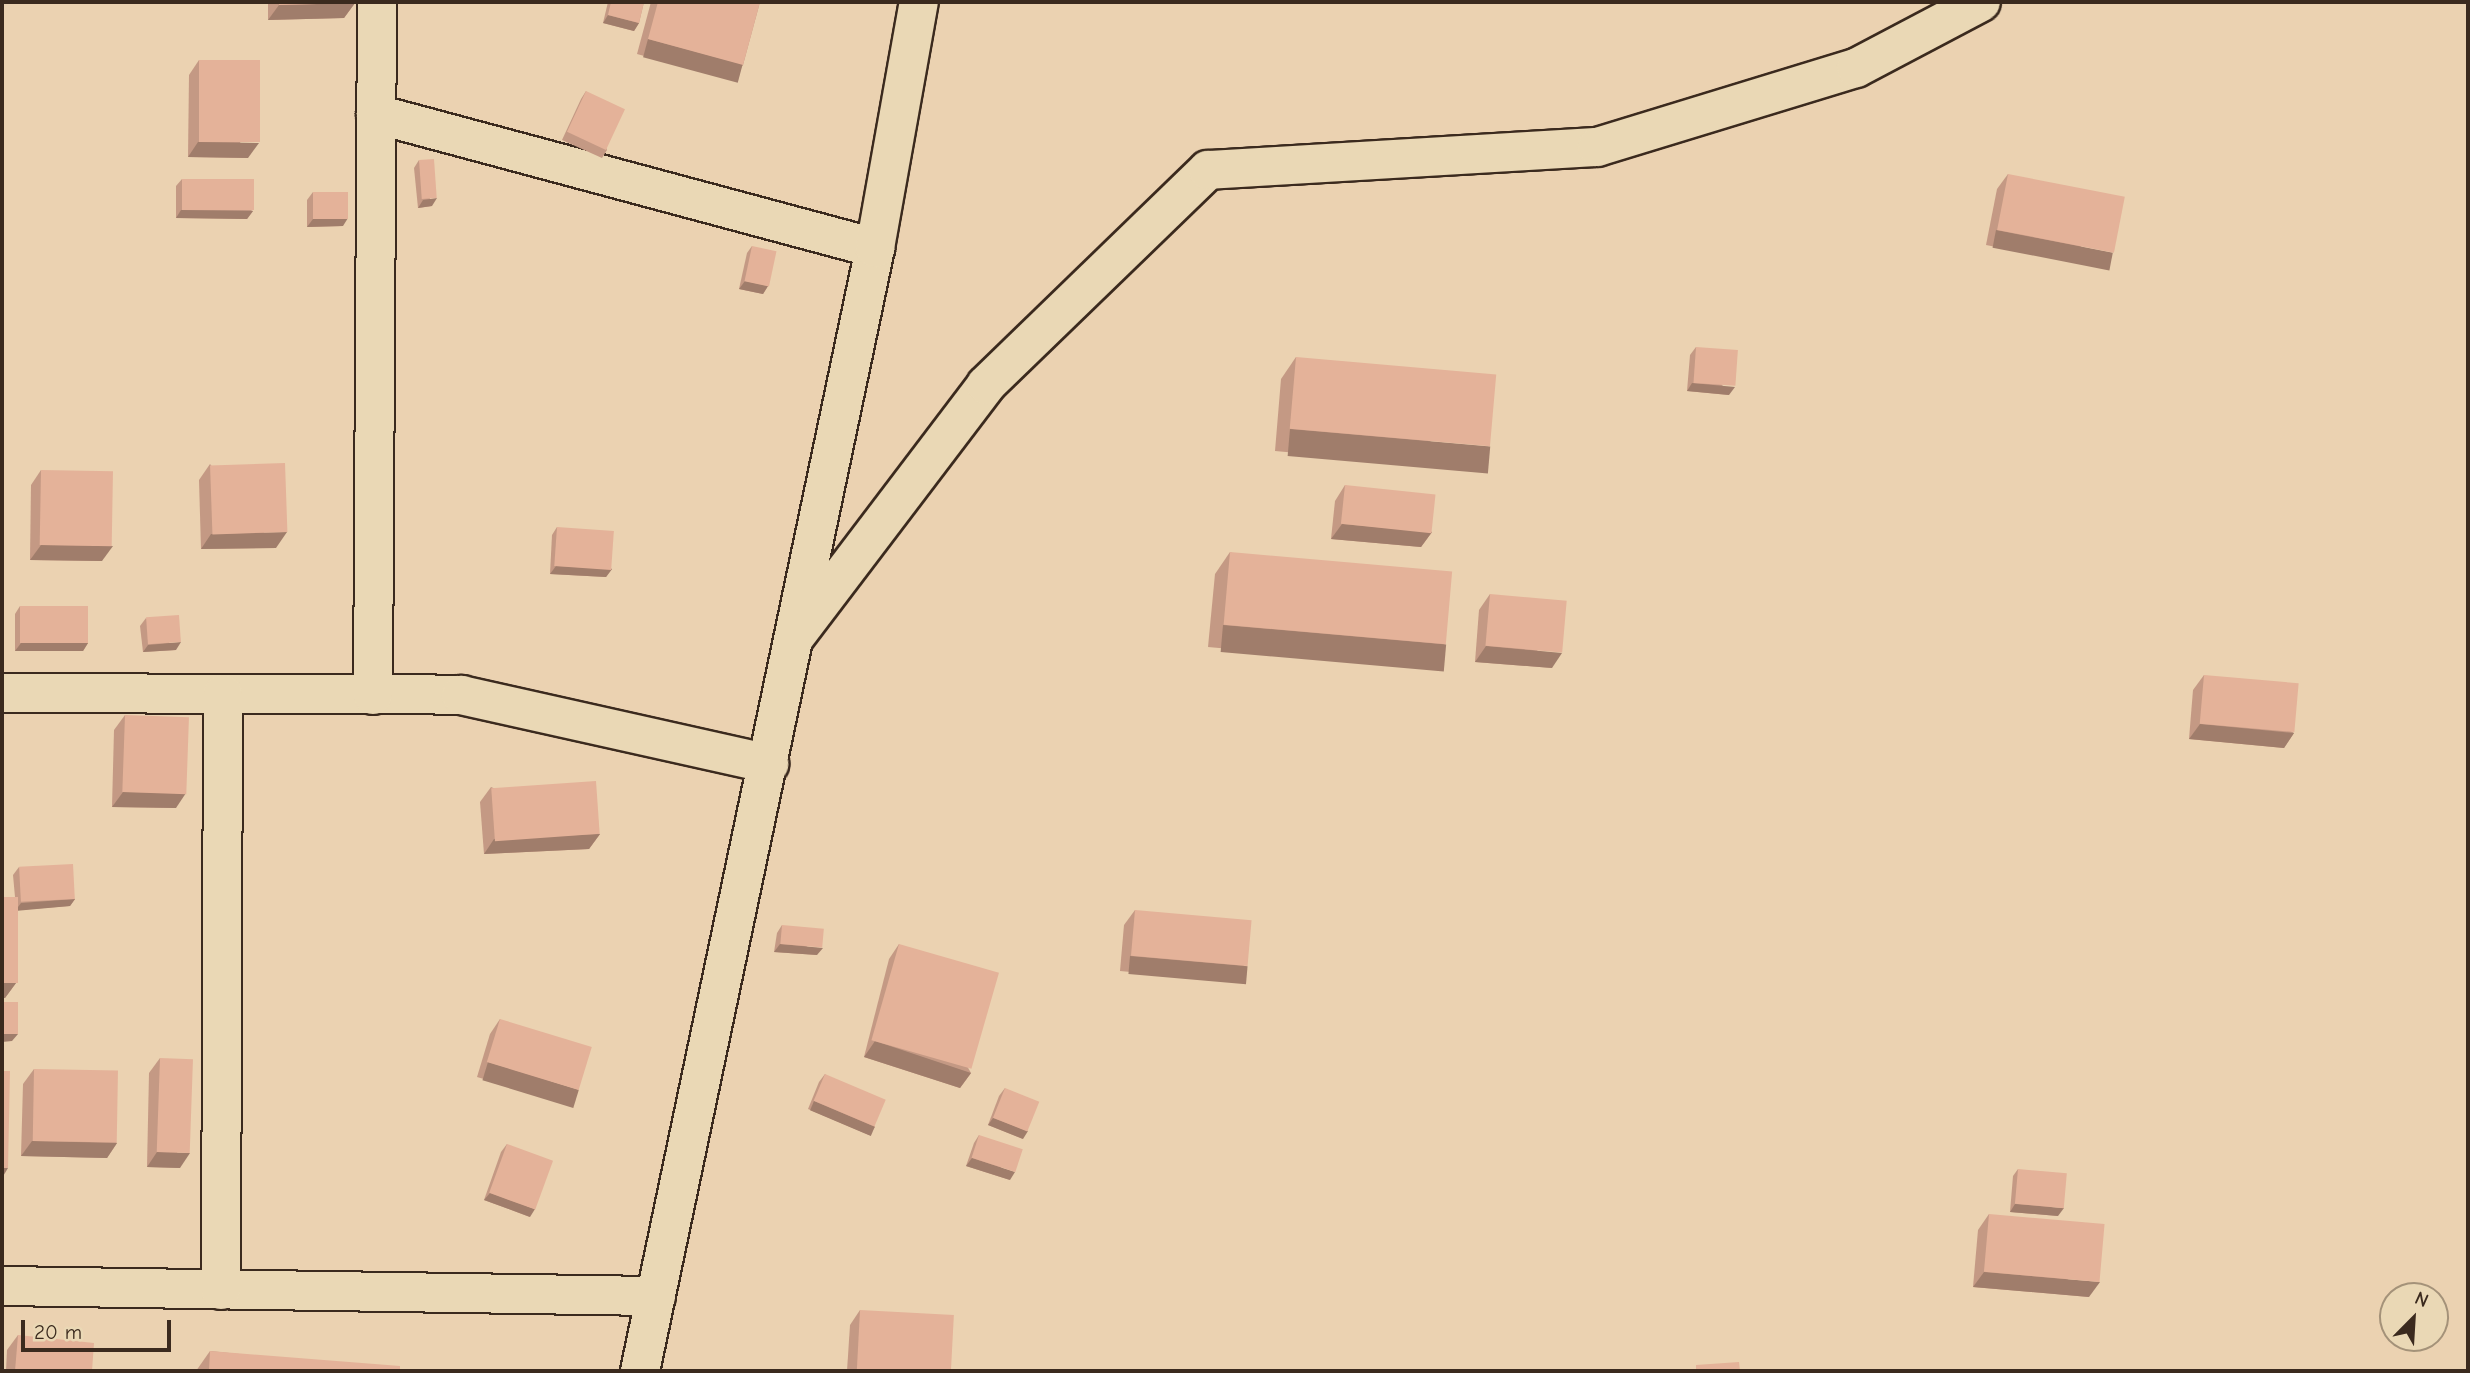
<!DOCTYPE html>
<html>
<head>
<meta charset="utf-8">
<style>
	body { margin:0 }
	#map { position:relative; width:2470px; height:1373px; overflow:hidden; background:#ebd2b1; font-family:"Comic Neue",sans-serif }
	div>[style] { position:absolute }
	.roads { filter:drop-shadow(2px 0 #3b2a1e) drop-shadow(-2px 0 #3b2a1e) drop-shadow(0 2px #3b2a1e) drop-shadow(0 -2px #3b2a1e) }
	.minor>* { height:38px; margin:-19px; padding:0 19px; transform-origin:19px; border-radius:19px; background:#ead8b5 }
	.tertiary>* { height:38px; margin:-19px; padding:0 19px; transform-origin:19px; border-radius:19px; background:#ead8b5 }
	.wall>* { inset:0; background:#c49984 }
	.shaded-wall>* { inset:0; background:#a07d6b; transform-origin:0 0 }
	.building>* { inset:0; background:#e4b299; transform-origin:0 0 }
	span { translate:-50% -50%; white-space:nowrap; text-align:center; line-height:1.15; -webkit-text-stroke:5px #ead8b5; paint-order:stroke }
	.frame { position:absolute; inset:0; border:4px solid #3b2a1e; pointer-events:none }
	.north { position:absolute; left:2379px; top:1282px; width:70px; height:70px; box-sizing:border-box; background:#ead8b5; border:2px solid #a49279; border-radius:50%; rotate:24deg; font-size:19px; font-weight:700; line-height:28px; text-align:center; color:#3b2a1e }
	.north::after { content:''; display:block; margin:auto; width:24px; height:32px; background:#3b2a1e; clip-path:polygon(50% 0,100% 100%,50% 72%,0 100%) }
	.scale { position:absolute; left:21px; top:1320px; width:150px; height:32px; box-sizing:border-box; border:4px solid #3b2a1e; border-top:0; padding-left:9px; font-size:21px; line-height:24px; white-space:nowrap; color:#3b2a1e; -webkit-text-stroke:5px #ead8b5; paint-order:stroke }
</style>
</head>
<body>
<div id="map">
	<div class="roads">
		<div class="minor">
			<i style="left:376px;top:114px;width:517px;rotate:15.03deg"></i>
			<i style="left:795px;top:637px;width:316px;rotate:-52.8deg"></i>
			<i style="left:986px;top:385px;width:309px;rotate:-44.1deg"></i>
			<i style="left:1208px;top:170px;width:390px;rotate:-3.4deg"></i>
			<i style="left:1597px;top:147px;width:271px;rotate:-17deg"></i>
			<i style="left:1856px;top:68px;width:141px;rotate:-27.8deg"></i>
			<i style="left:2px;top:693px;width:459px;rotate:0.2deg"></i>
			<i style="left:461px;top:695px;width:316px;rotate:12.6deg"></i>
			<i style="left:373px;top:695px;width:693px;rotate:-89.67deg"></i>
			<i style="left:2px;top:1286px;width:654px;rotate:0.88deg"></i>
			<i style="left:221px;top:1290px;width:596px;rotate:-89.81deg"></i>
		</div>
		<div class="tertiary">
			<i style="left:640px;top:1371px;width:1147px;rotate:-78.18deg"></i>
			<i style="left:875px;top:248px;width:250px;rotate:-79.9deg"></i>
		</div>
	</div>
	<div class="wall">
		<i style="clip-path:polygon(268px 2px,355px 2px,355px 3px,344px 18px,268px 20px)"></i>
		<i style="clip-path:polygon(608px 2px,644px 2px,639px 23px,634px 31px,603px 23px)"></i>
		<i style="clip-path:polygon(651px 2px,760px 2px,743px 65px,732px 80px,637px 54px)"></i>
		<i style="clip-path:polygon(199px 60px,248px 158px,188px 157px,189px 75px)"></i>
		<i style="clip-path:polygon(586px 91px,607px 150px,602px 158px,562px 140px,581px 99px)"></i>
		<i style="clip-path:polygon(419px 160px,432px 206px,418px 208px,414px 168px)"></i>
		<i style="clip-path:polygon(2008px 174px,2103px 268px,1986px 245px,1997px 189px)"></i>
		<i style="clip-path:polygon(182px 179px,253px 211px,247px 219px,176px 218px,176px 186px)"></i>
		<i style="clip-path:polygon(313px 192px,343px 226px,307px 227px,307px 200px)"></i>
		<i style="clip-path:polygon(752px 246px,768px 286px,763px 294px,739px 289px,747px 253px)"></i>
		<i style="clip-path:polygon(1696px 347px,1729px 395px,1687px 391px,1690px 355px)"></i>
		<i style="clip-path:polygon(1296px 357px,1474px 469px,1275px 451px,1281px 379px)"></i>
		<i style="clip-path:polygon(210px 464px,276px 548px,201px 549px,199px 480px)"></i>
		<i style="clip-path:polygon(41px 470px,102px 561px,30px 560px,31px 485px)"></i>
		<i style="clip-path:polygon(1345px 485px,1432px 532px,1421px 547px,1331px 539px,1335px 501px)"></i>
		<i style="clip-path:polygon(557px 527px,612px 569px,606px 577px,550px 574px,552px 535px)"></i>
		<i style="clip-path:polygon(1230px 552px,1446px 645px,1430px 667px,1208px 647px,1215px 574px)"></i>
		<i style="clip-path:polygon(1490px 594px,1552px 668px,1475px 662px,1479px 610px)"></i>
		<i style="clip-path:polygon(20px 606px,88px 643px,83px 651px,15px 651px,15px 614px)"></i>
		<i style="clip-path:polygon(146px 618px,176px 650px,143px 652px,140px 626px)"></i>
		<i style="clip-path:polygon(2204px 675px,2294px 733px,2284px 748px,2189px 739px,2193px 690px)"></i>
		<i style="clip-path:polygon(125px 715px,176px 808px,112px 807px,114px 730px)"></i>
		<i style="clip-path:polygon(491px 787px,600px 834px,589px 849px,484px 854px,480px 802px)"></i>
		<i style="clip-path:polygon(19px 867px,75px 899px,70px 906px,18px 910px,16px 983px,5px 998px,15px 897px,13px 875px)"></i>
		<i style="clip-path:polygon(1135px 910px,1247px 967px,1237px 982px,1120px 971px,1124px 925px)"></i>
		<i style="clip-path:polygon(782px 925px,817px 955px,774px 952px,777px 933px)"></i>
		<i style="clip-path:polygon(899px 944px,971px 1073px,960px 1088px,864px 1057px,889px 959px)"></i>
		<i style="clip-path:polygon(500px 1019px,569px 1104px,477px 1077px,490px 1034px)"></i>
		<i style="clip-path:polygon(160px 1058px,180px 1168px,147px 1167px,149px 1073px)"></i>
		<i style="clip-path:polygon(34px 1069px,117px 1143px,107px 1158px,21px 1156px,23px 1084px)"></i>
		<i style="clip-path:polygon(825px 1074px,875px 1127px,869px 1135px,808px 1109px,819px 1082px)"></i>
		<i style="clip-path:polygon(1005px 1088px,1023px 1139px,988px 1125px,999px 1096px)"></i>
		<i style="clip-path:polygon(979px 1135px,1010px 1180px,966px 1166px,974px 1143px)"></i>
		<i style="clip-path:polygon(507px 1144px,530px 1217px,484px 1200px,501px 1152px)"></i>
		<i style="clip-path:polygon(2018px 1169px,2058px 1216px,2010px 1212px,2013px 1176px)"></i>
		<i style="clip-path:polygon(1989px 1214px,2089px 1297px,1973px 1287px,1978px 1230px)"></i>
		<i style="clip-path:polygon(860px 1310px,950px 1371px,847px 1371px,850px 1325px)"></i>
		<i style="clip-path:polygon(18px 1335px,92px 1371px,6px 1371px,7px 1350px)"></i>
		<i style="clip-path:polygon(210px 1351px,400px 1371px,196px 1371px)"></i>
	</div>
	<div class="shaded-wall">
		<i style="clip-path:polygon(355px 3px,344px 18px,268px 20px,279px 5px)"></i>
		<i style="clip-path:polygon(608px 15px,639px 23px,634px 31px,603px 23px)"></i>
		<i style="left:648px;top:39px;width:98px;height:19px;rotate:15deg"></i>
		<i style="clip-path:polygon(198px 142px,259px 143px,248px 158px,188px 157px)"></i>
		<i style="clip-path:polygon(437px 198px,432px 206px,418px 208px,423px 200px)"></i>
		<i style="clip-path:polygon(181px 210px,253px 211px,247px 219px,176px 218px)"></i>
		<i style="clip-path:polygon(348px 218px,343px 226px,307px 227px,313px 219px)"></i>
		<i style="left:1996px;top:230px;width:119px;height:18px;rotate:11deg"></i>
		<i style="clip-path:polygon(745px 281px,768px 286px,763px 294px,739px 289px)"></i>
		<i style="clip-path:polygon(1692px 383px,1735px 387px,1729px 395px,1687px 391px)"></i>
		<i style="left:1290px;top:429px;width:201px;height:27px;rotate:5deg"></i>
		<i style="clip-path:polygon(1342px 524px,1432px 532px,1421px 547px,1331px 539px)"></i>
		<i style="clip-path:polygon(287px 532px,276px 548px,201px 549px,211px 534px)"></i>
		<i style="clip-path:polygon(41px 545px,113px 546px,102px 561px,30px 560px)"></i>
		<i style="clip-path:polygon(556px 566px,612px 569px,606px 577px,550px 574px)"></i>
		<i style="left:1223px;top:625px;width:224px;height:27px;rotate:5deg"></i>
		<i style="clip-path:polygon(181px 642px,176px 650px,143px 652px,148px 645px)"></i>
		<i style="clip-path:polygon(21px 643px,88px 643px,83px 651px,15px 651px)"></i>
		<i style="clip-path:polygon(1486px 646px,1562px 653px,1552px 668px,1475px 662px)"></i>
		<i style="clip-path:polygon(2200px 724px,2294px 733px,2284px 748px,2189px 739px)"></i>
		<i style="clip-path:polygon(123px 792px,186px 793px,176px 808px,112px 807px)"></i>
		<i style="clip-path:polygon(600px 834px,589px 849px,484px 854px,494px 839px)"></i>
		<i style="clip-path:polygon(75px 899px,70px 906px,15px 911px,21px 903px)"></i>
		<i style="clip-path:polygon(780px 944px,823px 948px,817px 955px,774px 952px)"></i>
		<i style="left:1130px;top:956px;width:118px;height:18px;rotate:5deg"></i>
		<i style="clip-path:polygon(2px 983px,16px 983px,5px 998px,2px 998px)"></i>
		<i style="clip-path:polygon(2px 1034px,18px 1034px,12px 1041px,2px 1042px)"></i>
		<i style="clip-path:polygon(875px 1041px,971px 1073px,960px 1088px,864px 1057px)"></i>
		<i style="left:488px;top:1062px;width:95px;height:19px;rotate:17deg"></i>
		<i style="left:814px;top:1101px;width:66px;height:10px;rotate:23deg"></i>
		<i style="clip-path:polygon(993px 1118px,1028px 1131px,1023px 1139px,988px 1125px)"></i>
		<i style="clip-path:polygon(32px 1141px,117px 1143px,107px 1158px,21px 1156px)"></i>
		<i style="clip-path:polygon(157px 1152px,190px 1153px,180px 1168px,147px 1167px)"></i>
		<i style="clip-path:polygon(972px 1158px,1015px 1172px,1010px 1180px,966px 1166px)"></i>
		<i style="clip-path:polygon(2px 1168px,8px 1168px,2px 1178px)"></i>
		<i style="clip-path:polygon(490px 1193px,535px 1209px,530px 1217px,484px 1200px)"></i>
		<i style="clip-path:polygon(2015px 1204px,2064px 1208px,2058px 1216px,2010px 1212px)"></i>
		<i style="clip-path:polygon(1984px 1272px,2100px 1282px,2089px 1297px,1973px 1287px)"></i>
	</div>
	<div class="building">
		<i style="clip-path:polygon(279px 2px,355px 2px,355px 3px,279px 5px)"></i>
		<i style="clip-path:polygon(611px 2px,644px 2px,639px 23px,608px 15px)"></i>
		<i style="clip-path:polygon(658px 2px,760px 2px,743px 65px,648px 39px)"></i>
		<i style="left:199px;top:60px;width:61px;height:82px"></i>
		<i style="left:586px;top:91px;width:43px;height:45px;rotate:25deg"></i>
		<i style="left:434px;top:159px;width:39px;height:15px;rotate:86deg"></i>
		<i style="left:2008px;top:174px;width:119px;height:57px;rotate:11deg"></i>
		<i style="left:182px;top:179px;width:72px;height:31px"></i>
		<i style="left:313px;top:192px;width:35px;height:27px"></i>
		<i style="left:752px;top:246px;width:25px;height:36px;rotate:12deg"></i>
		<i style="left:1696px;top:347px;width:42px;height:36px;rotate:4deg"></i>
		<i style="left:1296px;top:357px;width:201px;height:72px;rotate:5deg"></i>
		<i style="left:285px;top:463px;width:69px;height:75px;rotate:88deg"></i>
		<i style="left:41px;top:470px;width:72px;height:75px;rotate:1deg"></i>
		<i style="left:1345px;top:485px;width:91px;height:39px;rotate:6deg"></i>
		<i style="left:557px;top:527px;width:57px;height:39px;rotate:4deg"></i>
		<i style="left:1230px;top:552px;width:223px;height:73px;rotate:5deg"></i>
		<i style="left:1490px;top:594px;width:77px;height:52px;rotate:5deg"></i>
		<i style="left:20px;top:606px;width:68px;height:37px"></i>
		<i style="left:179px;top:615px;width:27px;height:33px;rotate:86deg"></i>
		<i style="left:2204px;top:675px;width:95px;height:49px;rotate:5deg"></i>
		<i style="left:125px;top:715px;width:64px;height:77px;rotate:2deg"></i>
		<i style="left:596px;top:781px;width:53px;height:105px;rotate:86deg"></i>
		<i style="left:73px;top:864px;width:35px;height:54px;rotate:87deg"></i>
		<i style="left:2px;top:897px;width:16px;height:86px"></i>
		<i style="left:1135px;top:910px;width:117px;height:46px;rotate:5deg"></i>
		<i style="left:782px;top:925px;width:42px;height:19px;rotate:5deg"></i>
		<i style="left:899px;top:944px;width:104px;height:100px;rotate:16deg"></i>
		<i style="left:2px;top:1002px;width:16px;height:32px"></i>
		<i style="left:500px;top:1019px;width:96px;height:45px;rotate:17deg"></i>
		<i style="left:160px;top:1058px;width:33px;height:94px;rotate:2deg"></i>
		<i style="left:34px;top:1069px;width:84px;height:72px;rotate:1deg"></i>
		<i style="clip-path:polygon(2px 1071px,10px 1071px,8px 1168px,2px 1168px)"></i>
		<i style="left:825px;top:1074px;width:66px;height:29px;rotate:23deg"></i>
		<i style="left:1005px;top:1088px;width:37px;height:32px;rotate:22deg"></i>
		<i style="left:979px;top:1135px;width:46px;height:24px;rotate:18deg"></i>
		<i style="left:507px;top:1144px;width:49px;height:52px;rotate:20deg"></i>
		<i style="left:2018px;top:1169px;width:49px;height:35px;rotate:5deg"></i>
		<i style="left:1989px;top:1214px;width:116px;height:58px;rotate:5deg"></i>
		<i style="left:860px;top:1310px;width:94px;height:61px;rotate:3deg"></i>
		<i style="clip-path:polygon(18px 1335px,94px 1343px,92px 1371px,15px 1371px)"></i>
		<i style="clip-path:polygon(210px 1351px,400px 1366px,400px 1371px,209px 1371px)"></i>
		<i style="clip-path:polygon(1739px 1362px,1740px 1371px,1696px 1371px,1696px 1365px)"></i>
	</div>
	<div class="frame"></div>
	<div class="north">N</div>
	<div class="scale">20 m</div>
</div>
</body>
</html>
